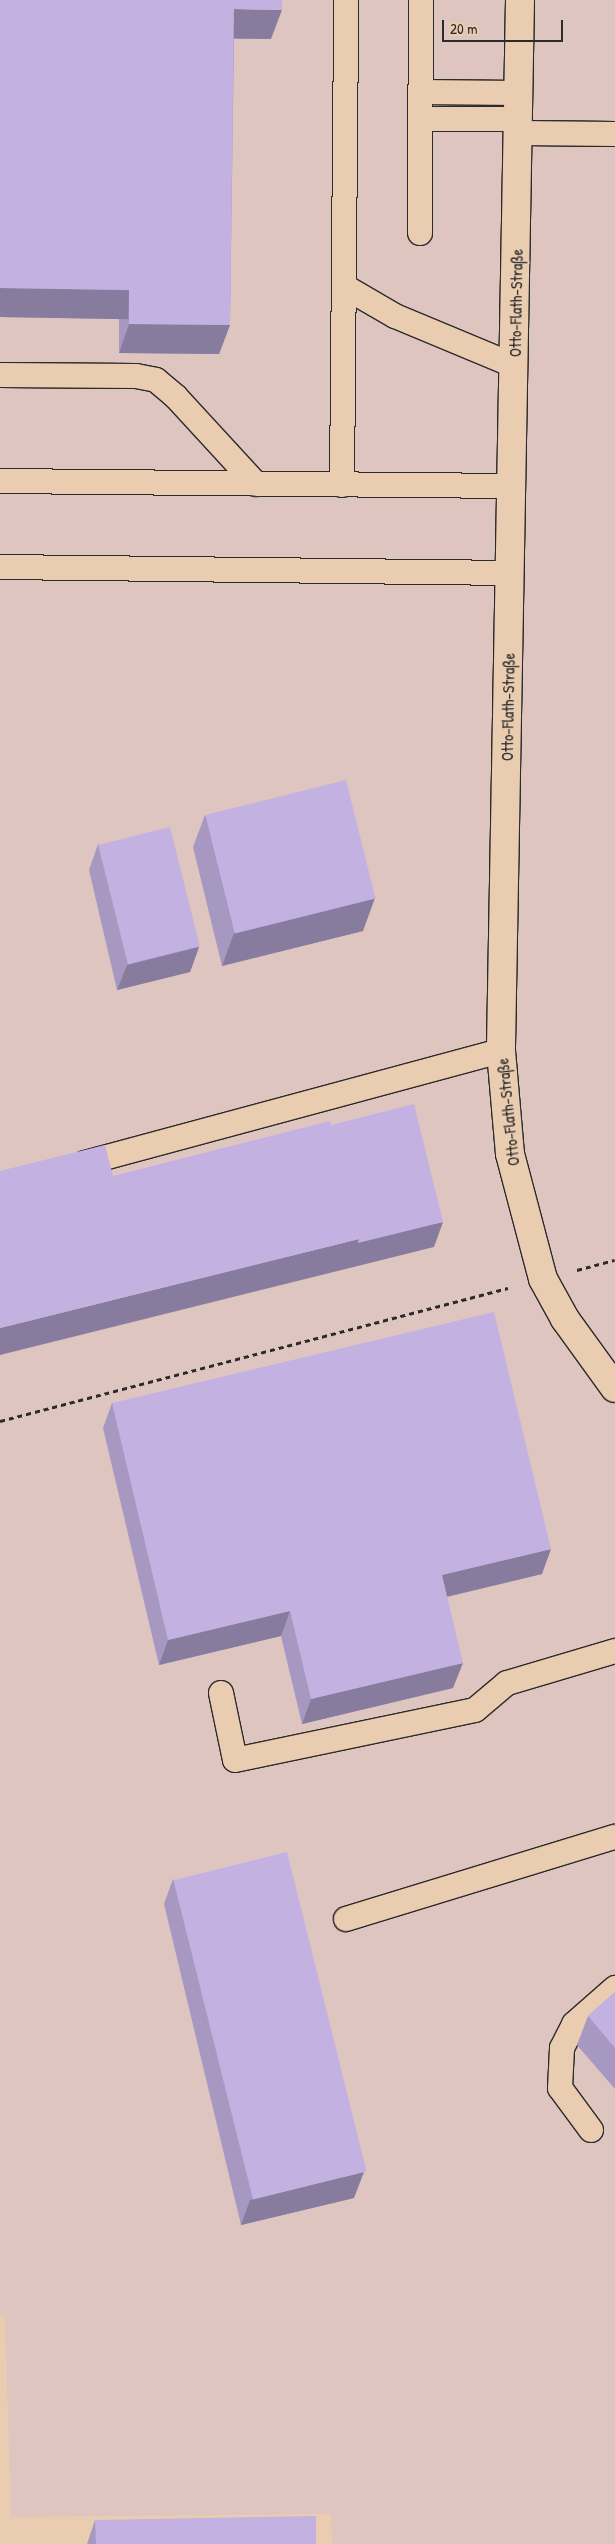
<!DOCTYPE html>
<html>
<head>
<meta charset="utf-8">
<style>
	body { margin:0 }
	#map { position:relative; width:615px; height:2544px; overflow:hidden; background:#eacdb1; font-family:"Patrick Hand",sans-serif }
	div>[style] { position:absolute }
	.built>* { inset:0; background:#dec5bf }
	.path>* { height:3px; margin-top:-1.5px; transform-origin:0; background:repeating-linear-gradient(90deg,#2b2b2b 0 5px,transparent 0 9px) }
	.roads { filter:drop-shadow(1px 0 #2b2b2b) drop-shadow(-1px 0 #2b2b2b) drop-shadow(0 1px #2b2b2b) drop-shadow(0 -1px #2b2b2b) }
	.lane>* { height:24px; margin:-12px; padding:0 12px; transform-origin:12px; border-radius:12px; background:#eacdb1 }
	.street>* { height:28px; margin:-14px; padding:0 14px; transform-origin:14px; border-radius:14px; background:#eacdb1 }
	.wall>* { inset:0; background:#a798c2 }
	.shaded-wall>* { inset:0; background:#887c9e; transform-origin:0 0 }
	.building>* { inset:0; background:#c2b1e1; transform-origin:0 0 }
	span { translate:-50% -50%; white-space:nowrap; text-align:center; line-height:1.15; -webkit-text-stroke:4px #eacdb1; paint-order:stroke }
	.street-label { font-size:16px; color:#2b2b2b }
	.scale { position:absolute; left:442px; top:20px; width:121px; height:22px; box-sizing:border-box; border:2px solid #2b2b2b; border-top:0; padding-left:6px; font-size:15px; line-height:18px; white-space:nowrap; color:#2b2b2b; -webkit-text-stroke:4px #eacdb1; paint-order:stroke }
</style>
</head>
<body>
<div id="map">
	<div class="built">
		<i style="clip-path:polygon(0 0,615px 0,615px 2544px,332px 2544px,331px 2514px,11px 2517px,5px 2319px,0 2314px)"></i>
	</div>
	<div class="path">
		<i style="left:577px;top:1270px;width:39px;rotate:-15deg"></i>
		<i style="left:0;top:1421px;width:525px;rotate:-14.67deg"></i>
	</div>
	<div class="roads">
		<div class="lane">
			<i style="left:420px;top:92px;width:99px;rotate:0.6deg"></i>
			<i style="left:420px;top:119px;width:99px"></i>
			<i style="left:520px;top:133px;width:95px;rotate:0.6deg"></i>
			<i style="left:420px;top:233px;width:233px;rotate:-89.8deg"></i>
			<i style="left:345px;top:287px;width:58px;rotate:30.1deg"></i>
			<i style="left:395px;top:316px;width:130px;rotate:22.6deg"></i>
			<i style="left:0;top:375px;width:136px;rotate:0.4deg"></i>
			<i style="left:136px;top:376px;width:20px;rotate:11deg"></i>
			<i style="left:156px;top:380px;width:26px;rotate:40deg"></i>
			<i style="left:176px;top:397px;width:118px;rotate:47.4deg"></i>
			<i style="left:0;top:481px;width:513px;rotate:0.56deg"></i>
			<i style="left:342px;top:485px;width:485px;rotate:-89.5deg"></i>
			<i style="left:0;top:567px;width:511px;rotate:0.67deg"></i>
			<i style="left:85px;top:1163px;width:431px;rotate:-15.1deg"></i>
			<i style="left:221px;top:1693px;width:68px;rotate:78.2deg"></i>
			<i style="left:235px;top:1760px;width:245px;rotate:-11.8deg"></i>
			<i style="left:475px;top:1710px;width:42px;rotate:-40.2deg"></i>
			<i style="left:507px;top:1683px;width:113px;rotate:-16.5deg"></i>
			<i style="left:346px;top:1919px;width:281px;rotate:-17deg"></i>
			<i style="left:591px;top:2130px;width:52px;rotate:-126.4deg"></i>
			<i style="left:560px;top:2088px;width:40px;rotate:-87.1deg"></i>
			<i style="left:562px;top:2048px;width:27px;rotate:-63deg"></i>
			<i style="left:574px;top:2024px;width:55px;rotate:-41.3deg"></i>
		</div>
		<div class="street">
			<i style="left:520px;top:0;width:1051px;rotate:91.04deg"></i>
			<i style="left:501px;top:1051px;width:103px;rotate:85deg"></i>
			<i style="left:510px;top:1154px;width:129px;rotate:75.2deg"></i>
			<i style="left:543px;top:1279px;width:46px;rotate:61.2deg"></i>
			<i style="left:565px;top:1319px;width:85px;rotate:54.1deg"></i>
		</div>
	</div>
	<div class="wall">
		<i style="clip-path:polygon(0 0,271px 39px,234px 39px,230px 325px,219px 354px,119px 353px,119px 319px,0 317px)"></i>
		<i style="clip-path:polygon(205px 815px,363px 931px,222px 966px,193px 847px)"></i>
		<i style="clip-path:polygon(98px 844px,199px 947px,190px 972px,117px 990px,89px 870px)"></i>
		<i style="clip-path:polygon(112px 1403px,542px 1574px,447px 1597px,453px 1688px,302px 1724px,281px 1636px,159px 1665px,103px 1428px)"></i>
		<i style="clip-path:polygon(173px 1879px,354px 2198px,241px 2225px,164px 1904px)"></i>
		<i style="clip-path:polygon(615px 1992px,615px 2089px,577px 2045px,588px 2016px)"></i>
		<i style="clip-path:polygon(95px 2520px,316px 2544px,87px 2544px)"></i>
	</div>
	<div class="shaded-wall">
		<i style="clip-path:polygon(234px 9px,282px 10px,271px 39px,223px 38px)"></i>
		<i style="left:0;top:288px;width:129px;height:29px;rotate:1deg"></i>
		<i style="clip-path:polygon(129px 324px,230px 325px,219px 354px,119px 353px)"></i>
		<i style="clip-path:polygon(375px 898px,363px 931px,222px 966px,234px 933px)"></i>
		<i style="clip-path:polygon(199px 947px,190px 972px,117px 990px,127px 965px)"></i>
		<i style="clip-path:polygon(443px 1222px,434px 1247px,0 1355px,0 1328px,359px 1239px)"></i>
		<i style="clip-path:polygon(551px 1549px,542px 1574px,433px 1600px,442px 1575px)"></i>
		<i style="clip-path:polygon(290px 1611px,281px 1636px,159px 1665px,168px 1640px)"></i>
		<i style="clip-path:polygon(463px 1663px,453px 1688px,302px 1724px,311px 1699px)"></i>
		<i style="clip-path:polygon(364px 2172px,354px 2198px,241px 2225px,250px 2200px)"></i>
	</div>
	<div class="building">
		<i style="clip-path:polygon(0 0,282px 0,282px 10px,234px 9px,230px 325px,129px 324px,129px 290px,0 288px)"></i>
		<i style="left:346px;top:780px;width:122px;height:145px;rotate:76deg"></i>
		<i style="left:170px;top:827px;width:123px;height:74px;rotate:76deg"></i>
		<i style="clip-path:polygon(414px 1104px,443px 1222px,358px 1243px,359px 1239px,331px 1125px)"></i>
		<i style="clip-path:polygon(330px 1121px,359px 1239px,0 1328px,0 1171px,105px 1145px,113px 1176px)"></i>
		<i style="clip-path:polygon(494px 1312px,551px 1549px,442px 1575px,463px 1663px,311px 1699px,290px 1611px,168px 1640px,112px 1403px)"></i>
		<i style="left:287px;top:1852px;width:329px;height:117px;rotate:76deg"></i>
		<i style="clip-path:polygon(615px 1992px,615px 2048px,588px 2016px)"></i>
		<i style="clip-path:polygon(316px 2516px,316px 2544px,96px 2544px,95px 2520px)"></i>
	</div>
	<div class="street-label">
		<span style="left:516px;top:303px;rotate:-89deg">Otto-Flath-Straße</span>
		<span style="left:508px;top:707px;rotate:-89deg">Otto-Flath-Straße</span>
		<span style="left:508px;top:1112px;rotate:-96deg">Otto-Flath-Straße</span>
	</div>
	<div class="scale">20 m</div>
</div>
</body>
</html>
